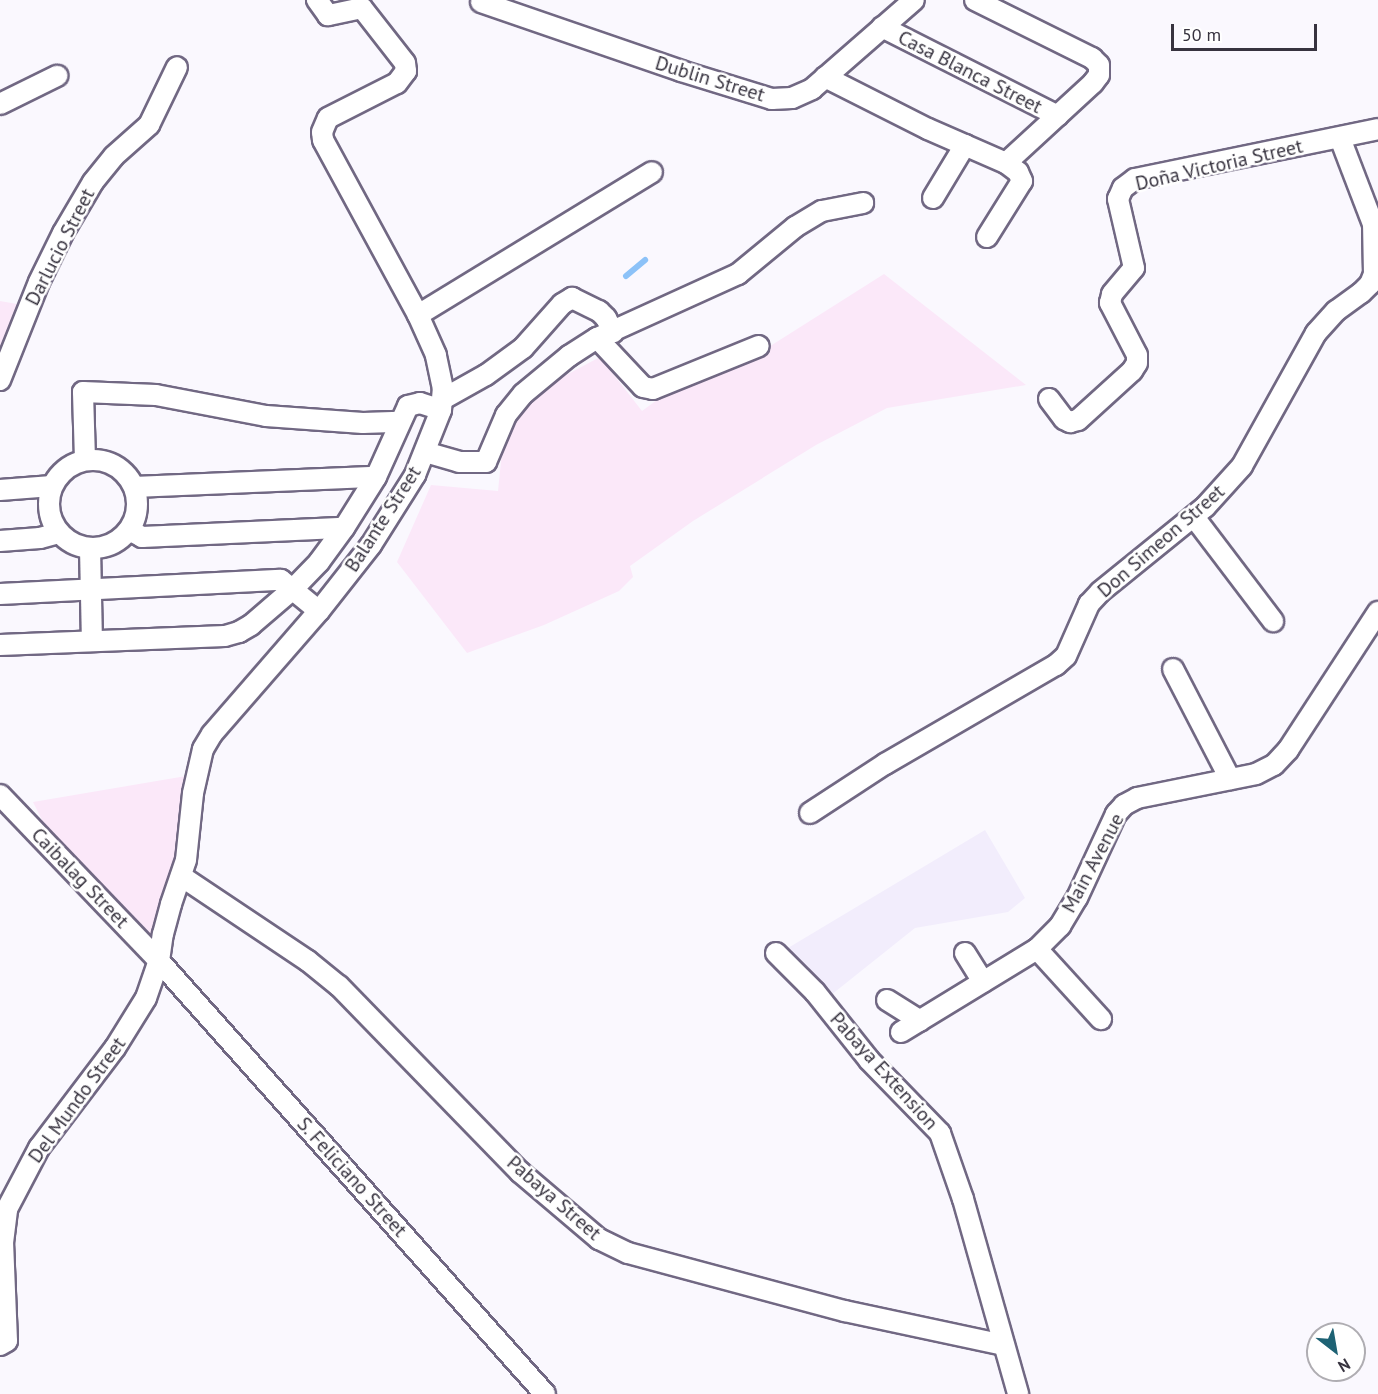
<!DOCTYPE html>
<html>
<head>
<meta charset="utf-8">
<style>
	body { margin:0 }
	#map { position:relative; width:1378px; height:1394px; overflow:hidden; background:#faf8fe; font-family:"PT Sans",sans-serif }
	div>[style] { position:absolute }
	.industrial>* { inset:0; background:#fbe8f9 }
	.built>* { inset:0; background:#f2edfc }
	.stream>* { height:6px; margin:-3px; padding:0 3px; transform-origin:3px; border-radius:3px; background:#8cc2f8 }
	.roads { filter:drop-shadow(2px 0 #716883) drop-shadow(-2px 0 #716883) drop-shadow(0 2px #716883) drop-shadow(0 -2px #716883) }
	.minor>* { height:20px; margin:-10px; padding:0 10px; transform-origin:10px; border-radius:10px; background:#fff }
	.minor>.ring { margin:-10px; padding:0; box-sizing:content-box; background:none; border:20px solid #fff; border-radius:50% }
	span { translate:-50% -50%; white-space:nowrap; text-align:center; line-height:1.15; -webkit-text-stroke:5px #fff; paint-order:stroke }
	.street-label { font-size:20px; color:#37333f }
	.north { position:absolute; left:1306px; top:1322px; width:60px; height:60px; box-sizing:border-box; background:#fff; border:2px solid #afadb2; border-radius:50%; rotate:149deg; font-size:16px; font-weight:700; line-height:24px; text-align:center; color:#37333f }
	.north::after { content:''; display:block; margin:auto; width:21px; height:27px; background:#1e6274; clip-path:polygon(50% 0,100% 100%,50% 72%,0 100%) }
	.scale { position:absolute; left:1171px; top:24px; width:146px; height:27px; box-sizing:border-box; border:3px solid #37333f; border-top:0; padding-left:8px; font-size:18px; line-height:21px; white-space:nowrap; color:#37333f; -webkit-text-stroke:4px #fff; paint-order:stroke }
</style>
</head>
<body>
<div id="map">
	<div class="industrial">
		<i style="clip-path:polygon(884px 274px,1026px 385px,887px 408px,816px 445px,693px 521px,630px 566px,633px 577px,619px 591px,544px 625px,467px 653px,397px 562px,431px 485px,498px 491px,502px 451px,518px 416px,553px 382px,600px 357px,642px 411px,672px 389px,756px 355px)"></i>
		<i style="clip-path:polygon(0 301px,17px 304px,0 353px)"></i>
		<i style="clip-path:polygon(192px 775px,189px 820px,157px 932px,152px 936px,111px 902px,45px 826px,33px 802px)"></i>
	</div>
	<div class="built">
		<i style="clip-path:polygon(985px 830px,1025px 898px,1008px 912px,915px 928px,831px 995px,788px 948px)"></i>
	</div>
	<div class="stream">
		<i style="left:626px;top:276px;width:25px;rotate:-40deg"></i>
	</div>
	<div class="roads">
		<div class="minor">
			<i style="left:975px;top:0;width:131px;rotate:26.4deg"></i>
			<i style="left:1092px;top:58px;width:10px;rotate:45deg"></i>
			<i style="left:1099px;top:65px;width:10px;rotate:90deg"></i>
			<i style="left:1099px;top:75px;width:10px;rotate:127deg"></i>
			<i style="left:1093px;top:83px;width:118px;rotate:137.4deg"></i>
			<i style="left:481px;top:2px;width:212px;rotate:19deg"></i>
			<i style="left:681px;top:71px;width:95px;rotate:17.1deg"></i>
			<i style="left:772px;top:99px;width:20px;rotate:-3deg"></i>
			<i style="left:792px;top:98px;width:22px;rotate:-24deg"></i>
			<i style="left:812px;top:89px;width:135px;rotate:-41.1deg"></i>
			<i style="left:882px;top:27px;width:197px;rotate:26.8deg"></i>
			<i style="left:825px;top:77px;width:115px;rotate:26.8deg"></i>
			<i style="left:928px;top:129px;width:85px;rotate:23.6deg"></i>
			<i style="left:1006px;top:163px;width:15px;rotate:37deg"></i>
			<i style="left:1018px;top:172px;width:10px;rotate:66deg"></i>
			<i style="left:1022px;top:181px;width:66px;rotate:122deg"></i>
			<i style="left:0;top:104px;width:64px;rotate:-26.2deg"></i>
			<i style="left:933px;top:198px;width:62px;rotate:-58.9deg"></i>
			<i style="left:418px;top:315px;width:274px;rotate:-31.4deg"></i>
			<i style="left:597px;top:338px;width:67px;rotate:46.8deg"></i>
			<i style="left:643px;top:387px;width:10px;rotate:11deg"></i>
			<i style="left:653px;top:389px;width:114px;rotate:-22.1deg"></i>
			<i style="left:0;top:380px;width:105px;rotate:-68.3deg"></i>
			<i style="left:39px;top:282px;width:55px;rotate:-63.9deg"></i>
			<i style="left:63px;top:233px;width:59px;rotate:-59.5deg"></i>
			<i style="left:93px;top:182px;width:33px;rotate:-51deg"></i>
			<i style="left:114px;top:156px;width:47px;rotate:-41.5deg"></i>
			<i style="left:149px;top:125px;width:64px;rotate:-64.2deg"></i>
			<i style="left:443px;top:399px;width:49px;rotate:-29.2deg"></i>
			<i style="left:486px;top:375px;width:46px;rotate:-36.1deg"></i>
			<i style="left:523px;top:348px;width:59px;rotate:-48.4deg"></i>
			<i style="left:562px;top:304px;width:12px;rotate:-31deg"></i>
			<i style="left:572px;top:298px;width:30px;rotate:26deg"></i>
			<i style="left:599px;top:311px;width:10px;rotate:45deg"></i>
			<i style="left:606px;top:318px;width:16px;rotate:63deg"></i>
			<i style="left:1049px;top:399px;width:25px;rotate:53deg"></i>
			<i style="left:1064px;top:419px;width:7px;rotate:27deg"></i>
			<i style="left:1070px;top:422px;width:8px;rotate:-14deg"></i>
			<i style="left:1078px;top:420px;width:73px;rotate:-42.2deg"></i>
			<i style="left:1132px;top:371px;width:9px;rotate:-58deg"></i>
			<i style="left:1137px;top:363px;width:8px;rotate:-90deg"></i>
			<i style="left:1137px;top:355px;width:59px;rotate:-117.4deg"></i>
			<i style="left:1110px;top:303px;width:9px;rotate:-77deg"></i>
			<i style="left:1112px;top:294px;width:34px;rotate:-50deg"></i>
			<i style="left:1134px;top:268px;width:71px;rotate:-103.1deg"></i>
			<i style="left:1118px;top:199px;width:12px;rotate:-66deg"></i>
			<i style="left:1123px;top:188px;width:15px;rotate:-37deg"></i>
			<i style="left:1135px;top:179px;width:248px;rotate:-11.6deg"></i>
			<i style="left:425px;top:452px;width:35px;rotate:16deg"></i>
			<i style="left:459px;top:462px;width:27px"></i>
			<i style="left:486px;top:462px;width:51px;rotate:-66.9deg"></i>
			<i style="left:506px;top:415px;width:27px;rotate:-51deg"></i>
			<i style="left:523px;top:394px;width:60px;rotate:-39.6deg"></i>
			<i style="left:569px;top:356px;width:33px;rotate:-33deg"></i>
			<i style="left:597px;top:338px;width:155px;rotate:-24.4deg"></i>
			<i style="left:738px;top:274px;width:74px;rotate:-39.5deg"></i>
			<i style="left:795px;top:227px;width:31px;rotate:-31deg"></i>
			<i style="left:822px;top:211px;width:42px;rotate:-11deg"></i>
			<i class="ring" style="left:49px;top:460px;width:68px;height:68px"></i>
			<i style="left:85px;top:460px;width:68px;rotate:-91.7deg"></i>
			<i style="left:83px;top:392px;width:73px;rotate:2.4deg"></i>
			<i style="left:156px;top:395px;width:112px;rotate:10.8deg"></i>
			<i style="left:266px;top:416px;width:97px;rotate:4.1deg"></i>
			<i style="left:363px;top:423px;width:37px;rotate:-2deg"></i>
			<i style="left:134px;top:487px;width:242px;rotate:-2.4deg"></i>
			<i style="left:0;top:490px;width:52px;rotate:-4.4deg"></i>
			<i style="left:1194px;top:517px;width:131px;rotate:52.8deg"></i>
			<i style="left:129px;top:530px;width:15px;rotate:28deg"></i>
			<i style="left:142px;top:537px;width:202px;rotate:-2.6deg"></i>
			<i style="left:0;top:541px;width:40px;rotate:-4.3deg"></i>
			<i style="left:40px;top:538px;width:20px;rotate:-15deg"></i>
			<i style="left:90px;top:548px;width:93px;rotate:88.8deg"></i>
			<i style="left:0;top:594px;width:281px;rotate:-2.9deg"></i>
			<i style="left:281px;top:580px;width:49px;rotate:39.2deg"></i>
			<i style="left:0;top:645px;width:225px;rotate:-2.3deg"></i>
			<i style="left:225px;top:636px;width:15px;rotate:-16deg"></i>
			<i style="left:239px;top:632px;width:14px;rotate:-30deg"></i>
			<i style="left:251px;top:625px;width:57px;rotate:-40.7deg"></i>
			<i style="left:294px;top:588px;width:36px;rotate:-46deg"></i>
			<i style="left:319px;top:562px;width:42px;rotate:-53.7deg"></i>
			<i style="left:344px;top:528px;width:60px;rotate:-57.9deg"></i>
			<i style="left:376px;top:477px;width:78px;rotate:-65.7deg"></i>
			<i style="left:408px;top:406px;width:12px;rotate:-14deg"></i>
			<i style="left:420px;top:403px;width:22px;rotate:18deg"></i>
			<i style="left:1173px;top:669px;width:124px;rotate:62.6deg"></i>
			<i style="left:0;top:795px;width:230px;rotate:46.2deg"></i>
			<i style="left:159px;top:961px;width:580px;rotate:48.28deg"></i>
			<i style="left:810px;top:813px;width:90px;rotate:-33.2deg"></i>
			<i style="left:885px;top:764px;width:198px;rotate:-30.1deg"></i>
			<i style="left:1056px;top:665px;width:13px;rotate:-42deg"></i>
			<i style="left:1066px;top:656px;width:57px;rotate:-66.1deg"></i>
			<i style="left:1089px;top:604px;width:16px;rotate:-47deg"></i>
			<i style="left:1100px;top:592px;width:135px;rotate:-39deg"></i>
			<i style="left:1205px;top:507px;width:55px;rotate:-47.9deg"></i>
			<i style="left:1242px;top:466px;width:152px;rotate:-60.9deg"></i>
			<i style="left:1316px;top:333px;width:30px;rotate:-48deg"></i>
			<i style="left:1336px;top:311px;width:31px;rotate:-36deg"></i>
			<i style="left:1361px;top:293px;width:13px;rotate:-45deg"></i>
			<i style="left:1370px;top:284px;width:11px;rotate:-68deg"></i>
			<i style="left:1374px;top:274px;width:50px;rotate:-91.1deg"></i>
			<i style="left:1373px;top:224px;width:92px;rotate:-111deg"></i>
			<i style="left:181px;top:876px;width:153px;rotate:33.8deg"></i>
			<i style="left:308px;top:961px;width:40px;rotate:39deg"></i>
			<i style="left:339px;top:986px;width:260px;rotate:45.8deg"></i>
			<i style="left:520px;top:1172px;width:104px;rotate:40.3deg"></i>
			<i style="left:599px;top:1239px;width:32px;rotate:26deg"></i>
			<i style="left:628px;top:1253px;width:225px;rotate:15deg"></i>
			<i style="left:845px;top:1311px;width:162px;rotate:12.1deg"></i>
			<i style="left:1037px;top:949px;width:95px;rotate:47.6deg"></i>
			<i style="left:776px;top:953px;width:55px;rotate:45deg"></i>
			<i style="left:815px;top:992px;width:87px;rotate:51.5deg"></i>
			<i style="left:869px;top:1060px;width:102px;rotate:45.8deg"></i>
			<i style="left:940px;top:1133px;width:70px;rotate:70.8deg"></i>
			<i style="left:963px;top:1199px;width:203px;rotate:74.2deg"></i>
			<i style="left:965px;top:953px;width:34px;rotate:58deg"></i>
			<i style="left:887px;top:1000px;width:39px;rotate:32deg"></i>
			<i style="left:901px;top:1032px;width:159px;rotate:-31.4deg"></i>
			<i style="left:1037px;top:949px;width:33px;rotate:-45deg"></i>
			<i style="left:1060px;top:926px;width:33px;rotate:-59deg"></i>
			<i style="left:1077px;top:898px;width:93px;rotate:-65.1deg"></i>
			<i style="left:1116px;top:814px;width:12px;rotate:-48deg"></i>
			<i style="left:1124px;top:805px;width:15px;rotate:-28deg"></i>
			<i style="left:1137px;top:798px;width:121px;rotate:-11.4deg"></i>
			<i style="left:1256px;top:774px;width:20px;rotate:-27deg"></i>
			<i style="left:1274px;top:765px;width:21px;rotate:-47deg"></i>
			<i style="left:1288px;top:750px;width:165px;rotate:-56.9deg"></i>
			<i style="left:0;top:1345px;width:8px;rotate:-30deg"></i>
			<i style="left:7px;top:1341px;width:98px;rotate:-92.3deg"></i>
			<i style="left:3px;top:1243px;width:34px;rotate:-83deg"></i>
			<i style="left:7px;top:1209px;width:69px;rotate:-62.3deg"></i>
			<i style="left:39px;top:1148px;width:126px;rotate:-52.8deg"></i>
			<i style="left:115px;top:1048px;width:59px;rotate:-58.2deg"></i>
			<i style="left:146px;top:998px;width:39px;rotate:-71deg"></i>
			<i style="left:159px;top:961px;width:27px;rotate:-82deg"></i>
			<i style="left:163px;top:934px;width:31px;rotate:-75deg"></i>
			<i style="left:171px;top:904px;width:46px;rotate:-71.2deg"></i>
			<i style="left:186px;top:860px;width:67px;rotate:-84deg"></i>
			<i style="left:193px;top:793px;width:45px;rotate:-77.2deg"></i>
			<i style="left:203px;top:749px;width:17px;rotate:-59deg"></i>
			<i style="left:212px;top:734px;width:163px;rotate:-49deg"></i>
			<i style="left:319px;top:611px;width:84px;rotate:-51.8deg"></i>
			<i style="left:371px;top:545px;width:83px;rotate:-57.8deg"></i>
			<i style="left:415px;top:475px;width:70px;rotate:-68.2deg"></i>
			<i style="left:441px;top:410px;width:21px;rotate:-85deg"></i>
			<i style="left:443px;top:389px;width:35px;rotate:-102deg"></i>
			<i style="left:436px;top:355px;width:44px;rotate:-114.2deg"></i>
			<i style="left:418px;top:315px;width:199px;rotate:-118.5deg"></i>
			<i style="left:323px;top:140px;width:8px;rotate:-97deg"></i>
			<i style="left:322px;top:132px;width:15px;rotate:-67deg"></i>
			<i style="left:328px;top:118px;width:77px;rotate:-26.9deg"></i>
			<i style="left:397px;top:83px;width:15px;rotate:-53deg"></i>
			<i style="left:406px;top:71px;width:8px;rotate:-97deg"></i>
			<i style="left:405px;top:63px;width:70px;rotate:-128deg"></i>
			<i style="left:362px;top:8px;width:35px;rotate:168deg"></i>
			<i style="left:328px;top:15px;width:19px;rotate:-126deg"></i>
		</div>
	</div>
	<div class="street-label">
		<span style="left:970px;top:72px;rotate:27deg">Casa Blanca Street</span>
		<span style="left:710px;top:79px;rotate:17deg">Dublin Street</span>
		<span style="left:1219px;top:165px;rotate:-13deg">Doña Victoria Street</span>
		<span style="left:60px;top:247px;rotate:-63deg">Darlucio Street</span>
		<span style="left:383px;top:519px;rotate:-57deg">Balante Street</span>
		<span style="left:1161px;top:541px;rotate:-41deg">Don Simeon Street</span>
		<span style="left:1093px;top:863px;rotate:-62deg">Main Avenue</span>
		<span style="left:80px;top:878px;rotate:46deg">Caibalag Street</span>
		<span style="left:884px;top:1071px;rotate:48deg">Pabaya Extension</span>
		<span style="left:77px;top:1100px;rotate:-54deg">Del Mundo Street</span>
		<span style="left:352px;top:1177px;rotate:48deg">S. Feliciano Street</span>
		<span style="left:554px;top:1198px;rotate:41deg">Pabaya Street</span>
	</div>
	<div class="north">N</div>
	<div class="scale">50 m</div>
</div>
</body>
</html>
